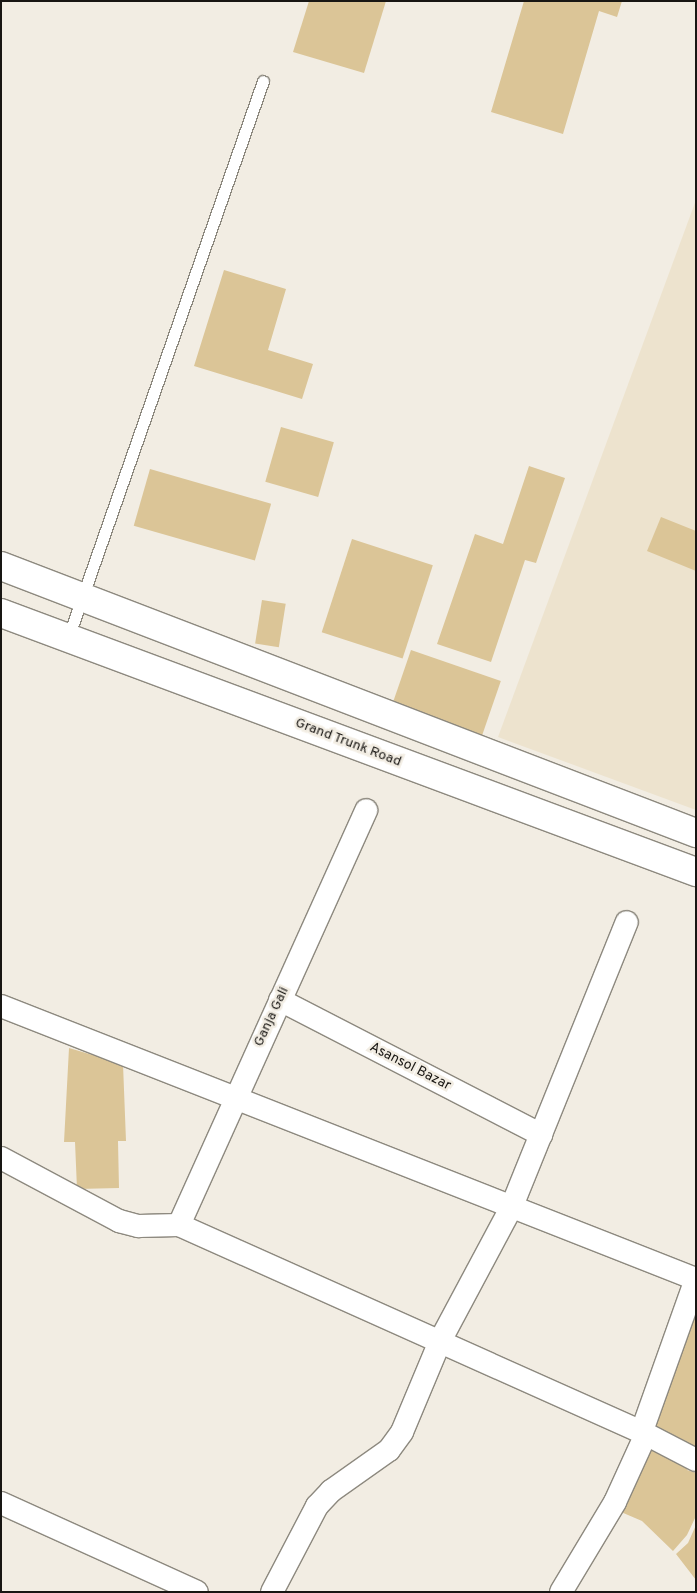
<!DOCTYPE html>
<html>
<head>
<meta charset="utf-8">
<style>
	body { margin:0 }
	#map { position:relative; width:697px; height:1593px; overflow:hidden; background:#f2ede3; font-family:Overpass,sans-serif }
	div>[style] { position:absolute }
	.education>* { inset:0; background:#ede3ce }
	.building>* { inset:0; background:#dbc597; transform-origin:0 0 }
	.roads { filter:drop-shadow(1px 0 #8d897f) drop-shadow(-1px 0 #8d897f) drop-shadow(0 1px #8d897f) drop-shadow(0 -1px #8d897f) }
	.lane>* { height:11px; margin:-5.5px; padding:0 5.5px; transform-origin:5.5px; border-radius:5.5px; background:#fff }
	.street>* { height:22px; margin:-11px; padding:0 11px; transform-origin:11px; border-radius:11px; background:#fff }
	.primary>* { height:28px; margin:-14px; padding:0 14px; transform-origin:14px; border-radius:14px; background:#fff }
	span { translate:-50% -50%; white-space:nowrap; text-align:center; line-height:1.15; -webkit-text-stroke:5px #f2ede3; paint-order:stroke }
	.street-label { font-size:14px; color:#181613 }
	.frame { position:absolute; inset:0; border:2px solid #181613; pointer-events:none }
</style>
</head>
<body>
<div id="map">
	<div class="education">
		<i style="clip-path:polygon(696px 200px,696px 810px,498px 737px)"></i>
	</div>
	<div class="building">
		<i style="clip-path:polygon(309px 1px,386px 1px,364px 73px,293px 52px)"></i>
		<i style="clip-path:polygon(524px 1px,622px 1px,617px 17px,599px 11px,563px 134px,491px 112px)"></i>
		<i style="clip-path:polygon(224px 270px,286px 289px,268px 350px,313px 364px,302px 399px,194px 366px)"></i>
		<i style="left:281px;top:427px;width:55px;height:57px;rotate:16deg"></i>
		<i style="clip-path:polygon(529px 466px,565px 478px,536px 563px,525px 560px,491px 662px,437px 644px,475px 534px,503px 544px)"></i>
		<i style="left:150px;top:469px;width:126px;height:59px;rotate:16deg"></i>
		<i style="clip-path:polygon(661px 517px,696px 531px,696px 571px,647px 551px)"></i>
		<i style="left:352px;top:539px;width:85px;height:98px;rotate:18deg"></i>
		<i style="left:262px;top:600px;width:24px;height:44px;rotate:9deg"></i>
		<i style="left:411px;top:650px;width:95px;height:64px;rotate:19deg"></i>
		<i style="clip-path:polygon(69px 1048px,123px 1064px,126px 1141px,118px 1141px,119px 1188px,77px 1189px,75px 1142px,64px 1142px)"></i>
		<i style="clip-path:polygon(696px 1302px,696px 1451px,651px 1429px)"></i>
		<i style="clip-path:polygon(643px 1443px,688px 1464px,687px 1470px,696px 1473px,696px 1516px,687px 1535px,673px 1551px,642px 1521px,614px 1509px)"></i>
		<i style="clip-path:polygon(696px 1525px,696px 1580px,676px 1554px,688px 1543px)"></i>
	</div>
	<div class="roads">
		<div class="lane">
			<i style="left:68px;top:638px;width:590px;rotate:-70.71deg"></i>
		</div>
		<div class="street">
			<i style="left:280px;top:1000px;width:294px;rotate:27.3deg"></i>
			<i style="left:1px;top:1006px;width:747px;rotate:21.45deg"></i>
			<i style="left:1px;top:1158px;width:134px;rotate:28.1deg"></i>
			<i style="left:119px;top:1221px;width:20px;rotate:15deg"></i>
			<i style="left:138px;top:1226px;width:41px;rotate:-1.4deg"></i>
			<i style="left:179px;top:1225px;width:512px;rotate:24.11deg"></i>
			<i style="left:646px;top:1434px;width:56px;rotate:27.5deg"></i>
			<i style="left:179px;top:1225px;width:455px;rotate:-65.7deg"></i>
			<i style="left:1px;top:1503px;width:215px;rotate:24.4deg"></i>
			<i style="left:272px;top:1592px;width:97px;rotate:-62.4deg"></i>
			<i style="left:317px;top:1506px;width:21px;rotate:-47deg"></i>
			<i style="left:331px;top:1491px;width:71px;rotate:-35.3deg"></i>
			<i style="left:389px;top:1450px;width:22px;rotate:-54deg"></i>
			<i style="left:402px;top:1432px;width:99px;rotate:-67.3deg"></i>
			<i style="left:440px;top:1341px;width:153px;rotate:-61.9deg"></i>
			<i style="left:512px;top:1206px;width:306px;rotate:-68deg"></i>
			<i style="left:561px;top:1592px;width:105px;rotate:-59deg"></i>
			<i style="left:615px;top:1502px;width:75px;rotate:-65.5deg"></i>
			<i style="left:646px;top:1434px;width:7px;rotate:-117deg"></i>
			<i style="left:643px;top:1428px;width:158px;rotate:-70.4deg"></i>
		</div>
		<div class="primary">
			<i style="left:1px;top:566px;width:745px;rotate:21.02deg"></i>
			<i style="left:1px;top:613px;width:742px;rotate:20.44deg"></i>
		</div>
	</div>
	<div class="street-label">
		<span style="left:348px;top:743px;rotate:21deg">Grand Trunk Road</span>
		<span style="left:272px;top:1017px;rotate:-65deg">Ganja Gali</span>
		<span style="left:410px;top:1067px;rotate:27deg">Asansol Bazar</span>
	</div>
	<div class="frame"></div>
</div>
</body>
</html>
